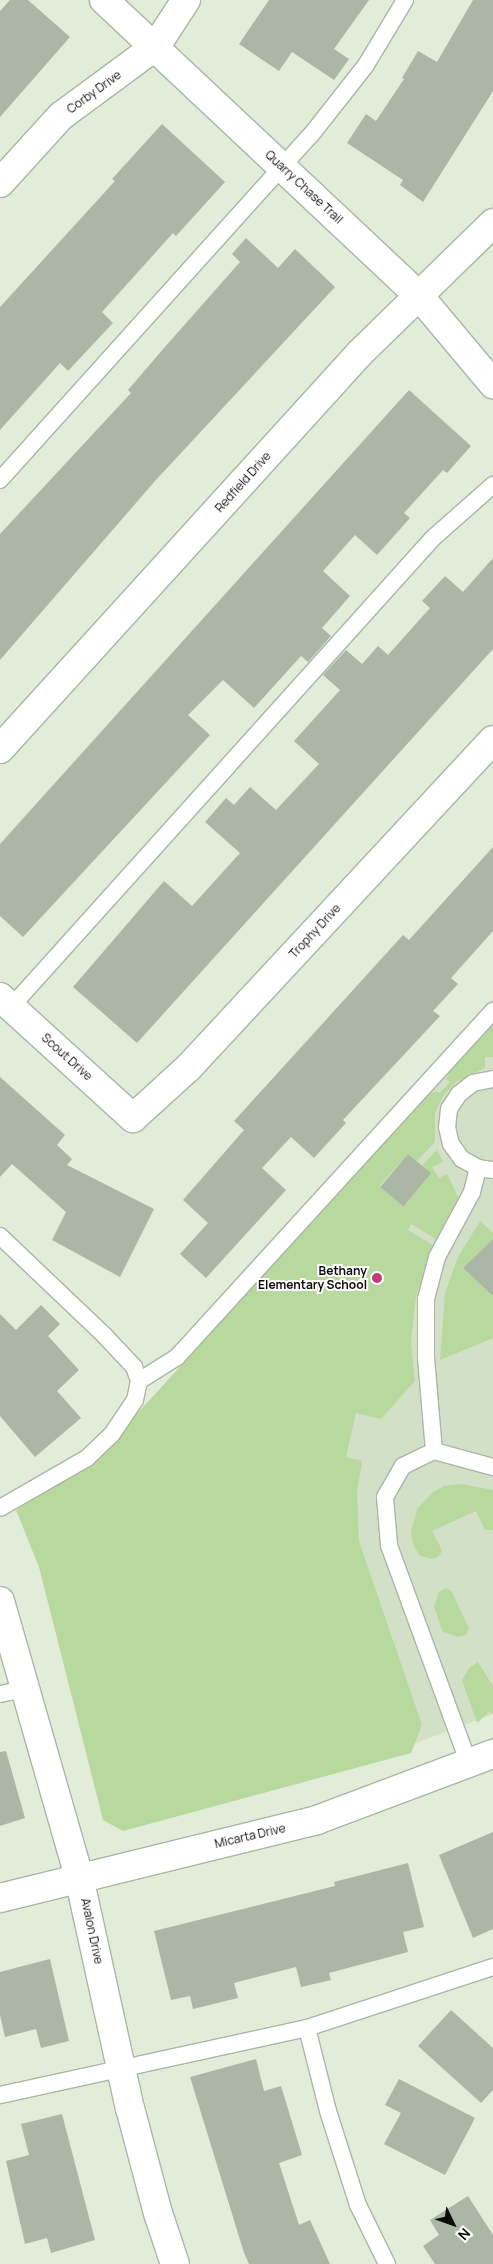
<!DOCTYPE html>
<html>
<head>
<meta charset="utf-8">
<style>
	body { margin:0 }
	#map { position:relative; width:493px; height:2264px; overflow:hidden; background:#e1ecd9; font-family:Manrope,sans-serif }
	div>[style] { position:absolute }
	.built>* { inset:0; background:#d2e0c7 }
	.green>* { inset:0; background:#b8d99d }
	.building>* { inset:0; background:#acb6a5; transform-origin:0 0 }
	.roads { filter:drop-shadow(1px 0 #abb5a4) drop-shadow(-1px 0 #abb5a4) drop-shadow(0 1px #abb5a4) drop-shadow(0 -1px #abb5a4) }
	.lane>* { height:16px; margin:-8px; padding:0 8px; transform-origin:8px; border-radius:8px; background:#fff }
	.street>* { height:28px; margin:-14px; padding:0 14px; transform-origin:14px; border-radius:14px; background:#fff }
	.secondary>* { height:28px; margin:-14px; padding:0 14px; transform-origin:14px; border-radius:14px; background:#fff }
	.dots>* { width:14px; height:14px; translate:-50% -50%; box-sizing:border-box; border:2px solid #fff; border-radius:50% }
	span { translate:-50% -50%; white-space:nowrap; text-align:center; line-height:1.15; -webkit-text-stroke:4px #fff; paint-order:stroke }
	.street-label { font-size:12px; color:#0a0d07 }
	.poi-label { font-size:12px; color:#0a0d07; font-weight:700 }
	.right { translate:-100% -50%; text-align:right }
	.north { position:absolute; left:428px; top:2199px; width:50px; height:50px; -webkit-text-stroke:4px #fff; paint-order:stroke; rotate:132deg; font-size:14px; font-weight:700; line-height:20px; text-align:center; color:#0a0d07 }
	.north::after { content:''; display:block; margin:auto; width:18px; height:22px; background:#0a0d07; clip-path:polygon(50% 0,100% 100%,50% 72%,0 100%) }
</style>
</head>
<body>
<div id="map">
	<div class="built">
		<i style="clip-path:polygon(493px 1023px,493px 1714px,416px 1743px,116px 1824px,57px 1601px,24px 1503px,95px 1460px)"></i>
	</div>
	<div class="green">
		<i style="clip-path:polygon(493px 1023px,493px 1057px,485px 1057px,485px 1068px,456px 1082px,443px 1096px,435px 1113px,435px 1142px,417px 1161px,408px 1154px,380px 1185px,402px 1205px,430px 1173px,422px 1165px,437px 1150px,443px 1162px,432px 1167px,439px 1178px,447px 1174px,458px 1197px,454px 1211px,436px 1239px,411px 1224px,408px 1230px,433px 1245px,416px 1296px,411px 1342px,415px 1381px,381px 1419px,356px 1413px,346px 1457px,362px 1461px,357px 1492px,359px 1541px,422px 1725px,411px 1753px,123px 1831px,103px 1820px,39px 1567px,16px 1510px,95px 1460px,428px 1095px,436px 1091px,440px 1093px,450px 1082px,446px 1079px,453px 1067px)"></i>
		<i style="clip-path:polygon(480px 1221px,493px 1233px,493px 1239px,463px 1268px,493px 1296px,493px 1338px,440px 1360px,445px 1293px,458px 1257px)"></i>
		<i style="clip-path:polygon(461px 1484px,493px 1490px,493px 1530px,485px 1530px,476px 1511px,432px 1531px,442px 1550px,440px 1555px,434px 1559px,420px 1556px,413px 1544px,411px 1532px,417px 1509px,433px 1492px,444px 1486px)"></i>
		<i style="clip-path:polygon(446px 1588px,452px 1592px,469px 1628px,466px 1635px,458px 1637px,443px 1632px,434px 1607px,439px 1592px)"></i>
		<i style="clip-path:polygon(478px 1662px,493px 1686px,493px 1714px,489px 1712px,477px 1723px,462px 1680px,469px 1668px)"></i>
	</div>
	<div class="building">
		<i style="clip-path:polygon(10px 0,28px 0,70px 37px,0 117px,0 11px)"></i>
		<i style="clip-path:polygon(269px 0,369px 0,334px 49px,349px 59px,334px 80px,292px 52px,279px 71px,239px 44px)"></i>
		<i style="clip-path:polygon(473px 0,493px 0,493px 91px,423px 202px,400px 185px,403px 180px,347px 143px,366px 114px,376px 121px,404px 79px,402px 78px,418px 51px,437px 62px)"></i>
		<i style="clip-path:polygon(162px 124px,225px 182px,176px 236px,173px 233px,102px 312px,113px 323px,68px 371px,60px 363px,0 430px,0 307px,115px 181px,112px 179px)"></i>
		<i style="clip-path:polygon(246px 238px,278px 268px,295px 249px,335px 287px,155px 481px,0 660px,0 534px,131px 393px,128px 390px,164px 348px,240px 262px,232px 254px)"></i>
		<i style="clip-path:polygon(409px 390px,471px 446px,447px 473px,443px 470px,404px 513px,410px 518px,377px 555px,355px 535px,323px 571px,350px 596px,322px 628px,331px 636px,308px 662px,301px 656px,254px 708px,223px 680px,188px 715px,210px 735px,23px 937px,0 916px,0 844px)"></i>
		<i style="clip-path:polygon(493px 558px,493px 649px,137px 1043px,73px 987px,164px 881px,192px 906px,240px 853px,205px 822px,226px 798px,234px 805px,250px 787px,276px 810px,319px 764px,294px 741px,340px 690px,323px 675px,346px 650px,362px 664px,378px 646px,388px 655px,430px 608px,422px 601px,445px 576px,463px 592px)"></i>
		<i style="clip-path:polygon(493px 847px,493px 931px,451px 978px,458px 984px,433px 1011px,440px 1016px,343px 1120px,346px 1123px,314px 1158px,291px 1137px,262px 1168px,286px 1190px,206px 1278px,180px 1254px,208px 1223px,183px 1200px,244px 1130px,234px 1121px,403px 935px,409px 940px)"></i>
		<i style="clip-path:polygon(0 1077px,65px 1135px,57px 1145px,72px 1159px,67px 1165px,154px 1209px,120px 1277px,52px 1240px,66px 1212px,12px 1164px,0 1177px)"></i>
		<i style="left:408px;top:1154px;width:30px;height:43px;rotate:40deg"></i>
		<i style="clip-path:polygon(493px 1239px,493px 1296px,463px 1268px)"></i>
		<i style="clip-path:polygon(41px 1305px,60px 1324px,48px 1336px,79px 1370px,57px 1391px,81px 1418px,35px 1457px,0 1416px,0 1314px,16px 1330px)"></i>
		<i style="clip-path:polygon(6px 1751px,25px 1818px,0 1826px,0 1752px)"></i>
		<i style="clip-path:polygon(493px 1832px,493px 1929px,473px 1938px,439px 1855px)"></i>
		<i style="clip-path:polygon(408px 1863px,424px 1927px,403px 1932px,408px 1952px,329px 1973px,331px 1980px,301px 1987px,296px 1967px,234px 1983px,238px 1998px,193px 2009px,190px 1996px,171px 2000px,154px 1931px,335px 1886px,334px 1882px)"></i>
		<i style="clip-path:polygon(50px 1959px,69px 2041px,41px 2048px,36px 2029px,5px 2037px,0 2015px,0 1972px)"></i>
		<i style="clip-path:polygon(451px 2010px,493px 2048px,493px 2090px,481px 2103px,418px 2046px)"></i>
		<i style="clip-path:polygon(256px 2059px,264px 2091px,281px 2086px,302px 2155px,279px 2163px,299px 2225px,310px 2220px,330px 2264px,249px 2264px,244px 2253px,190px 2077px)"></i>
		<i style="clip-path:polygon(399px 2079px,475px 2118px,445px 2175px,384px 2144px,401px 2113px,385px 2105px)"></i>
		<i style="clip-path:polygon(62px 2114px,95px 2240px,51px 2253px,47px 2238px,25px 2244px,6px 2161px,29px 2155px,21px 2124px)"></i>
		<i style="clip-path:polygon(468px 2196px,493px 2235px,493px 2264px,435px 2264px,423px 2246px,439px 2235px,430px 2220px)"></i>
	</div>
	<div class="roads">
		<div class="lane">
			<i style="left:0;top:480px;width:464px;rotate:-48deg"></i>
			<i style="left:311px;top:135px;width:89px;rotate:-51.8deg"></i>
			<i style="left:366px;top:65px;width:76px;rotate:-59deg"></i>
			<i style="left:11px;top:1007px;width:631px;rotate:-48.02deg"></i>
			<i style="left:433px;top:538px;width:80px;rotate:-41.5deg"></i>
			<i style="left:493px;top:1079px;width:20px;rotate:169deg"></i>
			<i style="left:473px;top:1083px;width:18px;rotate:142deg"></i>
			<i style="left:459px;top:1094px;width:18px;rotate:124deg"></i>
			<i style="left:449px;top:1109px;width:18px;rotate:96deg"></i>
			<i style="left:447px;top:1127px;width:17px;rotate:77deg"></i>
			<i style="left:451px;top:1144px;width:19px;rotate:54deg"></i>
			<i style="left:462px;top:1159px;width:18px;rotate:29deg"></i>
			<i style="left:478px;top:1168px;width:15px;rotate:8deg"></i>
			<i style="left:0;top:1236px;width:144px;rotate:43.6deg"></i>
			<i style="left:104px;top:1335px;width:44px;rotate:46.8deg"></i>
			<i style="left:134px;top:1367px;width:15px;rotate:70deg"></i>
			<i style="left:139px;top:1381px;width:19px;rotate:102deg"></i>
			<i style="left:135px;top:1400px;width:41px;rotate:124.1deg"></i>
			<i style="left:112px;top:1434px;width:35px;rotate:136deg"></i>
			<i style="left:87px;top:1458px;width:100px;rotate:150.1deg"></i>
			<i style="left:139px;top:1381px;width:45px;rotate:-32.3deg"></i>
			<i style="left:177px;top:1357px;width:469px;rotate:-47.6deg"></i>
			<i style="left:434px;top:1451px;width:94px;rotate:-94.9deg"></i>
			<i style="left:426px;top:1357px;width:58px;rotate:-90deg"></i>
			<i style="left:426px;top:1299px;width:43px;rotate:-75.3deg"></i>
			<i style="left:437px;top:1257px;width:74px;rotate:-61.7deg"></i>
			<i style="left:472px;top:1192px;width:25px;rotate:-76deg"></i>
			<i style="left:0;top:1694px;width:25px;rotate:-11deg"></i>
			<i style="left:469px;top:1764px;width:233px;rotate:-110.1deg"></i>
			<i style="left:389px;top:1545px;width:48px;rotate:-94.8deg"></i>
			<i style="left:385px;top:1497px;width:36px;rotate:-60deg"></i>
			<i style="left:403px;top:1466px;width:34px;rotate:-26deg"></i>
			<i style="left:434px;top:1451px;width:61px;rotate:15.2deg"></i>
			<i style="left:307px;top:2028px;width:86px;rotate:75.8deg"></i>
			<i style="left:328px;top:2111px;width:99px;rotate:72.3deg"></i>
			<i style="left:358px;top:2205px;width:66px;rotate:63.8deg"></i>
			<i style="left:0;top:2095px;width:314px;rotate:-12.3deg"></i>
			<i style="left:307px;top:2028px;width:196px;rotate:-18.2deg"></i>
		</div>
		<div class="street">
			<i style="left:0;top:183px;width:91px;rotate:-47.7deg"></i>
			<i style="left:61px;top:116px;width:118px;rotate:-36.4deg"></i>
			<i style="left:156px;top:46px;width:55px;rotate:-56.9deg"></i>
			<i style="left:0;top:749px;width:535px;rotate:-47.73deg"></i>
			<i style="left:360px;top:353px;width:186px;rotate:-44.3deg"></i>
			<i style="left:0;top:997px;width:180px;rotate:42.3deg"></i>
			<i style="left:133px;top:1118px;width:76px;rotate:-42.3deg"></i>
			<i style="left:189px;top:1067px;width:446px;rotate:-47.1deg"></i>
			<i style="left:0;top:1601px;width:287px;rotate:74deg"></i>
			<i style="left:79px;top:1877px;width:237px;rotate:77.6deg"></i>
			<i style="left:130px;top:2108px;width:109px;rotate:75.1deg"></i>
			<i style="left:158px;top:2213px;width:54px;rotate:71.6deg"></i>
		</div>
		<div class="secondary">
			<i style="left:104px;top:0;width:434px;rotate:43.2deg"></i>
			<i style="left:420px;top:297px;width:114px;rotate:50deg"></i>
			<i style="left:0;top:1898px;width:326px;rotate:-13.8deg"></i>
			<i style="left:317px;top:1820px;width:188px;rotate:-20.6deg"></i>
		</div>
	</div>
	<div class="dots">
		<i style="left:377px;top:1278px;background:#c43b76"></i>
	</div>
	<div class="street-label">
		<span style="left:94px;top:92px;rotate:-36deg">Corby Drive</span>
		<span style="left:304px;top:187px;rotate:43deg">Quarry Chase Trail</span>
		<span style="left:243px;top:482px;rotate:-48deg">Redfield Drive</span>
		<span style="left:315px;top:931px;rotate:-47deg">Trophy Drive</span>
		<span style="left:67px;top:1057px;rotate:42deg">Scout Drive</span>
		<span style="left:250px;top:1836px;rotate:-13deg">Micarta Drive</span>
		<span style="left:92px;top:1931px;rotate:78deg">Avalon Drive</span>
	</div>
	<div class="poi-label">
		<span class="right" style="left:367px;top:1278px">Bethany<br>Elementary School</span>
	</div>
	<div class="north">N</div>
</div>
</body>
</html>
